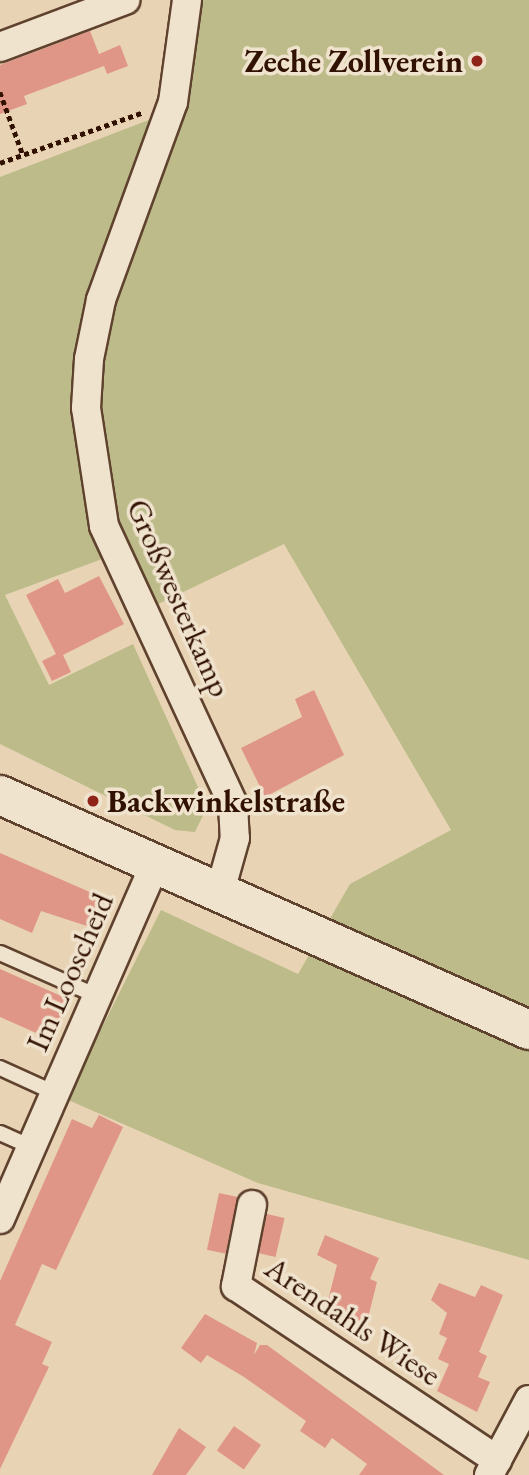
<!DOCTYPE html>
<html>
<head>
<meta charset="utf-8">
<style>
	body { margin:0 }
	#map { position:relative; width:529px; height:1475px; overflow:hidden; background:#e8d4b4; font-family:"EB Garamond",serif }
	div>[style] { position:absolute }
	.green>* { inset:0; background:#bcbb89 }
	.building>* { inset:0; background:#e09686; transform-origin:0 0 }
	.path>* { height:4.5px; margin-top:-2.25px; transform-origin:0; background:repeating-linear-gradient(90deg,#311101 0 5px,transparent 0 8.5px) }
	.roads { filter:drop-shadow(2px 0 #5f422e) drop-shadow(-2px 0 #5f422e) drop-shadow(0 2px #5f422e) drop-shadow(0 -2px #5f422e) }
	.service>* { height:14px; margin:-7px; padding:0 7px; transform-origin:7px; border-radius:7px; background:#f0e3ce }
	.minor>* { height:28px; margin:-14px; padding:0 14px; transform-origin:14px; border-radius:14px; background:#f0e3ce }
	.secondary>* { height:38px; margin:-19px; padding:0 19px; transform-origin:19px; border-radius:19px; background:#f0e3ce }
	.dots>* { width:19px; height:19px; translate:-50% -50%; box-sizing:border-box; border:4px solid #f0e3ce; border-radius:50% }
	span { translate:-50% -50%; white-space:nowrap; text-align:center; line-height:1.15; -webkit-text-stroke:7px #f0e3ce; paint-order:stroke }
	.poi-label { font-size:32px; color:#311101; font-weight:700 }
	.right { translate:-100% -50%; text-align:right }
	.left { translate:0 -50%; text-align:left }
	.street-label { font-size:32px; color:#311101 }
</style>
</head>
<body>
<div id="map">
	<div class="green">
		<i style="clip-path:polygon(194px 0,529px 0,529px 1260px,258px 1183px,66px 1099px,161px 910px,298px 974px,350px 884px,451px 830px,284px 544px,156px 605px,129px 549px,5px 595px,49px 685px,133px 644px,207px 807px,195px 832px,175px 830px,0 744px,0 177px,180px 108px)"></i>
	</div>
	<div class="building">
		<i style="clip-path:polygon(90px 31px,99px 54px,120px 45px,128px 66px,107px 74px,104px 66px,24px 96px,27px 104px,0 114px,0 65px)"></i>
		<i style="clip-path:polygon(99px 576px,124px 624px,63px 655px,71px 672px,52px 681px,42px 661px,56px 654px,26px 595px,58px 579px,65px 593px)"></i>
		<i style="clip-path:polygon(314px 690px,344px 755px,265px 797px,241px 748px,302px 717px,295px 699px)"></i>
		<i style="clip-path:polygon(0 853px,106px 899px,93px 928px,41px 911px,32px 933px,0 919px)"></i>
		<i style="clip-path:polygon(0 969px,68px 999px,50px 1039px,0 1017px)"></i>
		<i style="clip-path:polygon(99px 1115px,123px 1127px,56px 1270px,42px 1264px,15px 1325px,52px 1342px,42px 1364px,49px 1367px,0 1469px,0 1281px,72px 1119px,92px 1128px)"></i>
		<i style="left:219px;top:1193px;width:19px;height:58px;rotate:12deg"></i>
		<i style="left:267px;top:1214px;width:18px;height:40px;rotate:13deg"></i>
		<i style="clip-path:polygon(325px 1235px,379px 1258px,370px 1279px,377px 1282px,366px 1326px,326px 1308px,337px 1265px,317px 1255px)"></i>
		<i style="clip-path:polygon(439px 1283px,475px 1297px,481px 1285px,503px 1295px,479px 1352px,487px 1356px,478px 1377px,490px 1382px,477px 1412px,437px 1391px,449px 1364px,438px 1359px,447px 1338px,439px 1334px,447px 1313px,431px 1300px)"></i>
		<i style="clip-path:polygon(205px 1314px,257px 1343px,254px 1355px,260px 1345px,267px 1345px,444px 1475px,359px 1475px,367px 1464px,332px 1438px,325px 1448px,300px 1431px,306px 1421px,244px 1377px,207px 1355px,201px 1363px,181px 1348px)"></i>
		<i style="left:234px;top:1426px;width:33px;height:30px;rotate:35deg"></i>
		<i style="clip-path:polygon(179px 1428px,206px 1447px,186px 1475px,152px 1475px)"></i>
	</div>
	<div class="path">
		<i style="left:0;top:92px;width:67px;rotate:69.9deg"></i>
		<i style="left:0;top:163px;width:150px;rotate:-19.5deg"></i>
	</div>
	<div class="roads">
		<div class="service">
			<i style="left:0;top:953px;width:106px;rotate:23.9deg"></i>
			<i style="left:0;top:1068px;width:60px;rotate:24.4deg"></i>
			<i style="left:0;top:1133px;width:34px;rotate:24deg"></i>
		</div>
		<div class="minor">
			<i style="left:187px;top:0;width:103px;rotate:97.8deg"></i>
			<i style="left:173px;top:102px;width:211px;rotate:110deg"></i>
			<i style="left:101px;top:300px;width:60px;rotate:101.5deg"></i>
			<i style="left:89px;top:359px;width:49px;rotate:93.5deg"></i>
			<i style="left:86px;top:408px;width:119px;rotate:81.3deg"></i>
			<i style="left:104px;top:526px;width:306px;rotate:65.1deg"></i>
			<i style="left:233px;top:804px;width:34px;rotate:87deg"></i>
			<i style="left:235px;top:838px;width:59px;rotate:105.7deg"></i>
			<i style="left:0;top:47px;width:134px;rotate:-20.6deg"></i>
			<i style="left:252px;top:1205px;width:83px;rotate:101.2deg"></i>
			<i style="left:236px;top:1286px;width:314px;rotate:33.7deg"></i>
			<i style="left:0;top:1219px;width:383px;rotate:-66.4deg"></i>
			<i style="left:489px;top:1475px;width:85px;rotate:-61.9deg"></i>
		</div>
		<div class="secondary">
			<i style="left:0;top:795px;width:579px;rotate:23.95deg"></i>
		</div>
	</div>
	<div class="dots">
		<i style="left:477px;top:61px;background:#8f2418"></i>
		<i style="left:93px;top:801px;background:#8f2418"></i>
	</div>
	<div class="poi-label">
		<span class="right" style="left:463px;top:61px">Zeche Zollverein</span>
		<span class="left" style="left:107px;top:801px">Backwinkelstraße</span>
	</div>
	<div class="street-label">
		<span style="left:179px;top:598px;rotate:66deg">Großwesterkamp</span>
		<span style="left:70px;top:972px;rotate:-66deg">Im Looscheid</span>
		<span style="left:353px;top:1321px;rotate:34deg">Arendahls Wiese</span>
	</div>
</div>
</body>
</html>
